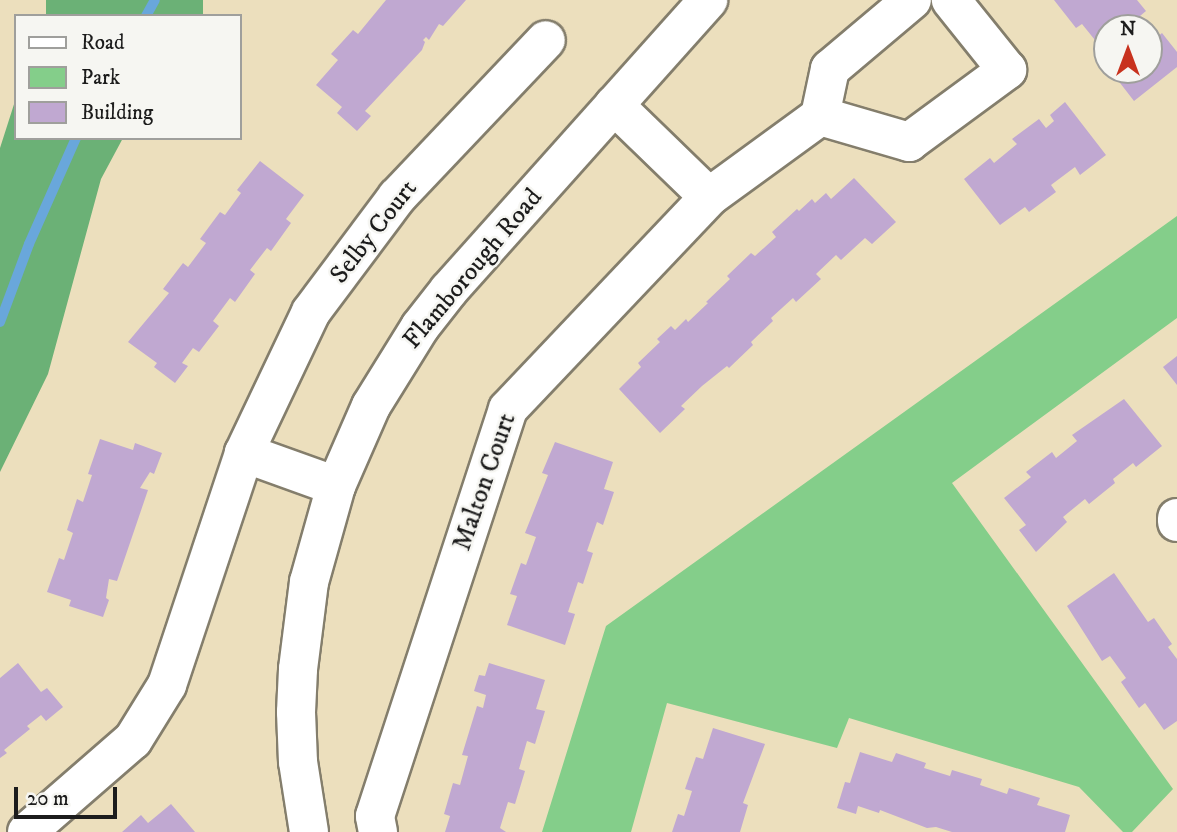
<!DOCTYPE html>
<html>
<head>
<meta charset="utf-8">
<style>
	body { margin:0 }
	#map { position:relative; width:1177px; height:832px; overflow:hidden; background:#ecdfbd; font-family:"IM FELL DW Pica",serif }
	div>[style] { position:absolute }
	.green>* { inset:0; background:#84ce8a }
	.forest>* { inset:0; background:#6bb176; transform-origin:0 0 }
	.stream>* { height:10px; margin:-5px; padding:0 5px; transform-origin:5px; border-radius:5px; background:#69a7db }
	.building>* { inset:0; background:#c0a8d1 }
	.roads { filter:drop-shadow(2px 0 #847e6c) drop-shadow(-2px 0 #847e6c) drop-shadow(0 2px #847e6c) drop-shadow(0 -2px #847e6c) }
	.minor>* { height:38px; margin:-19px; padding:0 19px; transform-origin:19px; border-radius:19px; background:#fff }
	span { translate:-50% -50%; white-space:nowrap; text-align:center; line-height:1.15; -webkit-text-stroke:5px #f6f6f2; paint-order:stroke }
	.street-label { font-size:26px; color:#1c1c1c }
	.legend { position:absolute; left:14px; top:14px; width:228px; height:126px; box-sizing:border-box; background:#f6f6f2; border:2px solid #9f9f9c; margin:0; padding:9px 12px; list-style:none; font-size:21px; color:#1c1c1c }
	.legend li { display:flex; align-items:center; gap:14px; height:35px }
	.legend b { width:35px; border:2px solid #9f9f9c }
	.north { position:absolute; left:1093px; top:14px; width:70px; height:70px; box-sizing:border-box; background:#f6f6f2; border:2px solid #9f9f9c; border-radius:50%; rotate:0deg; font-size:19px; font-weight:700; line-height:28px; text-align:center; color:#1c1c1c }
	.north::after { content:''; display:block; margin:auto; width:24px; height:32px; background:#c8321e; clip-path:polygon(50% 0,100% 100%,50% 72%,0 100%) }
	.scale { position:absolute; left:14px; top:787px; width:103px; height:32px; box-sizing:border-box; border:4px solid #1c1c1c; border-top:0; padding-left:9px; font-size:21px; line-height:24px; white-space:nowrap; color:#1c1c1c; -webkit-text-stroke:5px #f6f6f2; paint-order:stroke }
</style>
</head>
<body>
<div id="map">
	<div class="green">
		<i style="clip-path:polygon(1177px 216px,1177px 318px,952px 483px,1173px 789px,1132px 832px,1123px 832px,1079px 787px,849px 718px,837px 748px,667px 703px,631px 832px,542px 832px,606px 626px)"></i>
	</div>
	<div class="forest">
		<i style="left:46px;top:0;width:157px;height:16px"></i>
		<i style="clip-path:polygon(16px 98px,16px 138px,123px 138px,101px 179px,48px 374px,0 472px,0 148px)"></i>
	</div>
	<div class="stream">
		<i style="left:146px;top:16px;width:18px;rotate:-61deg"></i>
		<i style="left:0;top:322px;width:83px;rotate:-69.6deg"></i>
		<i style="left:29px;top:244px;width:116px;rotate:-66.1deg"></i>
	</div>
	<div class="building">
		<i style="clip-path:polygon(386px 0,466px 0,443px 26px,439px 24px,429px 40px,426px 37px,423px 40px,425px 42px,422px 50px,365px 111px,371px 116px,357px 131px,337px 113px,342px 107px,316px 85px,338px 60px,331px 54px,353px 30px,358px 34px)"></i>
		<i style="clip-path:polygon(1054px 0,1137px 0,1146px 11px,1140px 16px,1157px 37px,1162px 33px,1177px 52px,1177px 67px,1134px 101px,1110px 70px,1149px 70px,1149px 28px,1107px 28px,1107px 66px,1094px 49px,1099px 45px,1082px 24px,1076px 28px)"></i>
		<i style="clip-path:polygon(1065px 102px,1106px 155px,1080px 175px,1075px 167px,1051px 185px,1056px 192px,1029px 212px,1025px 207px,1000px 225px,964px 179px,990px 158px,994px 163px,1017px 144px,1012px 139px,1039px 119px,1046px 128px,1054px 121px,1050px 115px)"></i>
		<i style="clip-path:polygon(260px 161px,304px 195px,286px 219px,291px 223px,271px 251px,267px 248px,250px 270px,255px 274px,235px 302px,230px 298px,213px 321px,219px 326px,199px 352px,193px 348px,182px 363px,188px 366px,175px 383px,154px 367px,157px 363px,128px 342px,169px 293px,163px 289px,183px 263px,188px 267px,206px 243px,200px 239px,220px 212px,225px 215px,241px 193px,237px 190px)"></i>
		<i style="clip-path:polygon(854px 178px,896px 222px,872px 244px,865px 238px,841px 260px,836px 255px,816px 274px,821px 279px,796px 302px,793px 298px,771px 318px,773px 321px,751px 342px,753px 345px,729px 368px,727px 366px,702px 386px,681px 406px,685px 409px,660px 433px,619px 389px,641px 367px,638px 363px,660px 342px,657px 339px,671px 326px,675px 330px,686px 319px,688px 322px,708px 303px,706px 302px,730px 279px,727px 276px,751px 253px,755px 256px,776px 237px,772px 232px,797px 209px,799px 211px,812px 199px,815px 203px,826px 193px,831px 199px)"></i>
		<i style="clip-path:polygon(1177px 356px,1177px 385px,1163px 367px)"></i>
		<i style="clip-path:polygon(1124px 399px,1162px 446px,1136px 467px,1133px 463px,1113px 479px,1115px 483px,1089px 504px,1085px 499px,1063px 517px,1067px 522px,1036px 552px,1019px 530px,1026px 525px,1004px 498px,1031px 477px,1026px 472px,1052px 452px,1056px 458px,1077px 441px,1072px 435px)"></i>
		<i style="clip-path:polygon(100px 439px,133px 450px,135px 443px,162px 453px,154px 474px,150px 472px,140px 488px,148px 490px,117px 581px,109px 579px,106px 598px,109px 600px,103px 617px,69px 606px,71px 600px,47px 592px,59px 558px,64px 560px,73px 533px,67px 530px,77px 499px,83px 502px,92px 475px,88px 474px)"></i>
		<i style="clip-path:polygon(555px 442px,613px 462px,604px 489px,614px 492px,603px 525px,597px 522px,587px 551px,593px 553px,583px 584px,578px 582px,568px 612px,575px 614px,565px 645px,507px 625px,517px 596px,510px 594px,521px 563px,526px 565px,536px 537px,525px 533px,548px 475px,542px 473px)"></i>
		<i style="clip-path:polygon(1114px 573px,1148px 622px,1154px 618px,1172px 644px,1168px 647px,1177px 659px,1177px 721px,1164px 730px,1145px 703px,1139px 708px,1121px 682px,1126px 678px,1110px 656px,1102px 661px,1067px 606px)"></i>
		<i style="clip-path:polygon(18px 663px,41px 692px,47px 688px,63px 707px,46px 721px,41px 715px,27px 726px,30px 729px,4px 750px,7px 753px,0 758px,0 678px)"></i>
		<i style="clip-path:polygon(489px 663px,545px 680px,536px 709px,545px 711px,535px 744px,527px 741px,519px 769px,525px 771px,515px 804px,508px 802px,500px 828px,506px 832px,445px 832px,450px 816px,444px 814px,453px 783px,460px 785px,468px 756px,462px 755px,477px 706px,483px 708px,486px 695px,474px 691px,479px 675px,485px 676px)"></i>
		<i style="clip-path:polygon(713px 728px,765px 744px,743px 803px,748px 805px,740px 832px,672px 832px,678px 814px,684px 816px,692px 791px,685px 789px,696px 757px,703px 759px)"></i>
		<i style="clip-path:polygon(860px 752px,892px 762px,896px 753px,926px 763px,924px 768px,950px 776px,952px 770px,982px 779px,980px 785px,1007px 794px,1009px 788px,1040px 798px,1037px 805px,1070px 815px,1065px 832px,952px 832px,936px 827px,927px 828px,880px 810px,879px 813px,858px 806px,856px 814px,837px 808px,845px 782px,850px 783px)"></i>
		<i style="clip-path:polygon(171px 804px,195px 832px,122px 832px,141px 815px,148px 823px)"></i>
	</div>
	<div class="roads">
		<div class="minor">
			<i style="left:614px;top:105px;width:132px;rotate:44.1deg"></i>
			<i style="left:709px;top:197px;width:137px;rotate:-36.1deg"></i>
			<i style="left:820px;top:116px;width:93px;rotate:16.3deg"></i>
			<i style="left:909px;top:142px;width:122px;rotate:-36.3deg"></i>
			<i style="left:1007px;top:70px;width:90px;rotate:-128.7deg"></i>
			<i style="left:820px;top:116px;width:48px;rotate:-78deg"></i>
			<i style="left:830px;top:69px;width:107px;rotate:-40.1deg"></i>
			<i style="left:336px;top:486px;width:98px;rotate:-160.3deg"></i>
			<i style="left:244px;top:453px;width:156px;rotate:-64.6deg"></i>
			<i style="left:311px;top:312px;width:144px;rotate:-53.2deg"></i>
			<i style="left:397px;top:197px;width:216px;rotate:-46.5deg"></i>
			<i style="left:1177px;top:518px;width:4px;rotate:90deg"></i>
			<i style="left:27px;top:832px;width:140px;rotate:-41deg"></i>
			<i style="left:133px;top:740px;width:65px;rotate:-58.3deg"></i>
			<i style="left:167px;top:685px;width:244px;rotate:-71.6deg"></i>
			<i style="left:309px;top:832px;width:71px;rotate:-98.9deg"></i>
			<i style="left:298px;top:762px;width:50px;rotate:-92.3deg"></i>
			<i style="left:296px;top:712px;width:43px;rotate:-87.3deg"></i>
			<i style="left:298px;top:669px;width:88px;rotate:-82.8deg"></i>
			<i style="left:309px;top:582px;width:100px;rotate:-74.3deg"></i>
			<i style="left:336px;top:486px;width:87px;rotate:-66.4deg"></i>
			<i style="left:371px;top:406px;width:93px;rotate:-58.2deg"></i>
			<i style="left:420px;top:327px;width:47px;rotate:-51.9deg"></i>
			<i style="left:449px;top:290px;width:389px;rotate:-48.2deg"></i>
			<i style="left:378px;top:832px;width:16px;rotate:-101deg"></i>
			<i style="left:375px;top:816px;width:428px;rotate:-71.9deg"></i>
			<i style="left:508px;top:409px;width:292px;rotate:-46.5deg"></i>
		</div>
	</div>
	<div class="street-label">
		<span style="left:374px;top:232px;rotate:-52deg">Selby Court</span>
		<span style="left:473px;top:269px;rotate:-50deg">Flamborough Road</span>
		<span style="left:485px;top:482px;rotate:-71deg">Malton Court</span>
	</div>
	<ul class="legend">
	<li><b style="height:9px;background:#fff"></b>Road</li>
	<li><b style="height:19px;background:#84ce8a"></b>Park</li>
	<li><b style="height:19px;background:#c0a8d1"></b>Building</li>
	</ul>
	<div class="north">N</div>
	<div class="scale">20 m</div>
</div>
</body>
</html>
